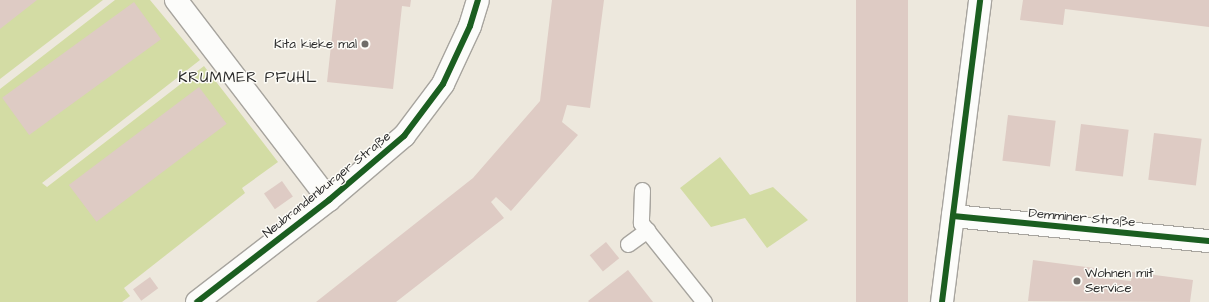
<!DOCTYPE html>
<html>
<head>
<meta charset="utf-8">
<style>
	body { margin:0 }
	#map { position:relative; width:1209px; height:302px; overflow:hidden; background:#ede8dd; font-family:"Architects Daughter",sans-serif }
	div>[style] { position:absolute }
	.green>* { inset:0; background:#d3dca4 }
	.building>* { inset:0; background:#decbc4; transform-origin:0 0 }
	.roads { filter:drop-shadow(1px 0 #a7a49e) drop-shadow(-1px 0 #a7a49e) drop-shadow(0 1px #a7a49e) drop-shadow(0 -1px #a7a49e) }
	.service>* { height:15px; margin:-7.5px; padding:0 7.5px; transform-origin:7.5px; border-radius:7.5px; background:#fcfcfa }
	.minor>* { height:22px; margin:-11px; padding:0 11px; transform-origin:11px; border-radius:11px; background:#fcfcfa }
	.cycleway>* { height:6px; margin:-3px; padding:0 3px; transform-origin:3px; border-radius:3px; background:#1b5e20 }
	.dots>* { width:11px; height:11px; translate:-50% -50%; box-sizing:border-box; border:2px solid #fdfcf7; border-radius:50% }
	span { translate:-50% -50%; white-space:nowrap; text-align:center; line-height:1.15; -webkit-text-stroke:3px #fdfcf7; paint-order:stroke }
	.poi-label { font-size:13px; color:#2b2b2b }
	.right { translate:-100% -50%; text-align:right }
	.left { translate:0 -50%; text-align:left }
	.street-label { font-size:13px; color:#2b2b2b }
	.quarter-label { font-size:15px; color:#2b2b2b; letter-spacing:1px }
</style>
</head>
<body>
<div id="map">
	<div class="green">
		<i style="clip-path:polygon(0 0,103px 0,0 79px)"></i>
		<i style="clip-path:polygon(115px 0,150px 0,200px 60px,42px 183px,47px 187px,204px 66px,278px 162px,242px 188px,245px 193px,124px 288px,130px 296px,122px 302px,0 302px,0 89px)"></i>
		<i style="clip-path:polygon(720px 157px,750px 195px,773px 187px,808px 220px,767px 248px,745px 218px,711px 227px,680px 188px)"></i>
	</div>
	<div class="building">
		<i style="clip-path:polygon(0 0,37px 0,0 29px)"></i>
		<i style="clip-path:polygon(336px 0,411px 0,410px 7px,402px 6px,393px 89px,327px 82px)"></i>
		<i style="clip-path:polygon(552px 0,604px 0,590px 108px,567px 105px,562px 122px,578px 135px,511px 211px,496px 197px,491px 202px,504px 218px,396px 302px,316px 302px,473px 178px,540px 101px)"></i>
		<i style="left:856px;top:0;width:52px;height:304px"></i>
		<i style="clip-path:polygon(1023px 0,1209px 0,1209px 27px,1065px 9px,1063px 25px,1020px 20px)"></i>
		<i style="left:134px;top:2px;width:46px;height:163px;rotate:54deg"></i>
		<i style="left:199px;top:87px;width:46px;height:163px;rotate:53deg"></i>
		<i style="left:1008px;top:115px;width:48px;height:46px;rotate:7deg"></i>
		<i style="left:1081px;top:124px;width:48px;height:47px;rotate:7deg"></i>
		<i style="left:1154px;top:133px;width:48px;height:47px;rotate:7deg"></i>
		<i style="left:282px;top:181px;width:19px;height:22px;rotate:55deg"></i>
		<i style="left:606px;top:242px;width:21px;height:21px;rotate:51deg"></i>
		<i style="clip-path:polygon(1033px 260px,1094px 268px,1092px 277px,1131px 281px,1132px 272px,1193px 280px,1190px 302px,1028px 301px)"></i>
		<i style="clip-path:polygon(628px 270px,653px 302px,589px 302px,588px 301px)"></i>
		<i style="left:150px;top:277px;width:14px;height:21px;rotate:54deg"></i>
	</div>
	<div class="roads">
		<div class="service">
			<i style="left:642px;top:190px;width:33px;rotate:92deg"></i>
			<i style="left:641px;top:223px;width:101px;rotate:51.4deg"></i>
			<i style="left:628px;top:244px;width:24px;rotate:-36deg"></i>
		</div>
		<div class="minor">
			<i style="left:176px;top:0;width:252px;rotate:52.6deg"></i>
			<i style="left:953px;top:216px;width:257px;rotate:5.6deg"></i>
			<i style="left:197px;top:302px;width:167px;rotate:-37.7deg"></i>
			<i style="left:329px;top:200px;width:99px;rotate:-40.5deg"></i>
			<i style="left:404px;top:136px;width:65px;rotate:-53.1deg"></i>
			<i style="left:443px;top:84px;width:64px;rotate:-65deg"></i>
			<i style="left:470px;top:26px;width:27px;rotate:-73deg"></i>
			<i style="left:942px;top:302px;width:304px;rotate:-82.8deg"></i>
		</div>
	</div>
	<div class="cycleway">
		<i style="left:953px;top:216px;width:257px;rotate:5.6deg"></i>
		<i style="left:197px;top:302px;width:167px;rotate:-37.7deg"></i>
		<i style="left:329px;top:200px;width:99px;rotate:-40.5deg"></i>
		<i style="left:404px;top:136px;width:65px;rotate:-53.1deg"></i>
		<i style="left:443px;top:84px;width:64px;rotate:-65deg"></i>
		<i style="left:470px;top:26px;width:27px;rotate:-73deg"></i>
		<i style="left:942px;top:302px;width:304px;rotate:-82.8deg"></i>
	</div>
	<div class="dots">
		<i style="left:365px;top:44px;background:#6f6d69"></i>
		<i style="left:1077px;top:281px;background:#6f6d69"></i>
	</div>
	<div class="poi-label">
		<span class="right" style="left:357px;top:44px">Kita kieke mal</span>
		<span class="left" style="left:1085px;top:281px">Wohnen mit<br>Service</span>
	</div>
	<div class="street-label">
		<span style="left:327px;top:185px;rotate:-39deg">Neubrandenburger Straße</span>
		<span style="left:1082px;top:218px;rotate:5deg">Demminer Straße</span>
	</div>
	<div class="quarter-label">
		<span style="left:248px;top:78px">KRUMMER PFUHL</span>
	</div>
</div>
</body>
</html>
